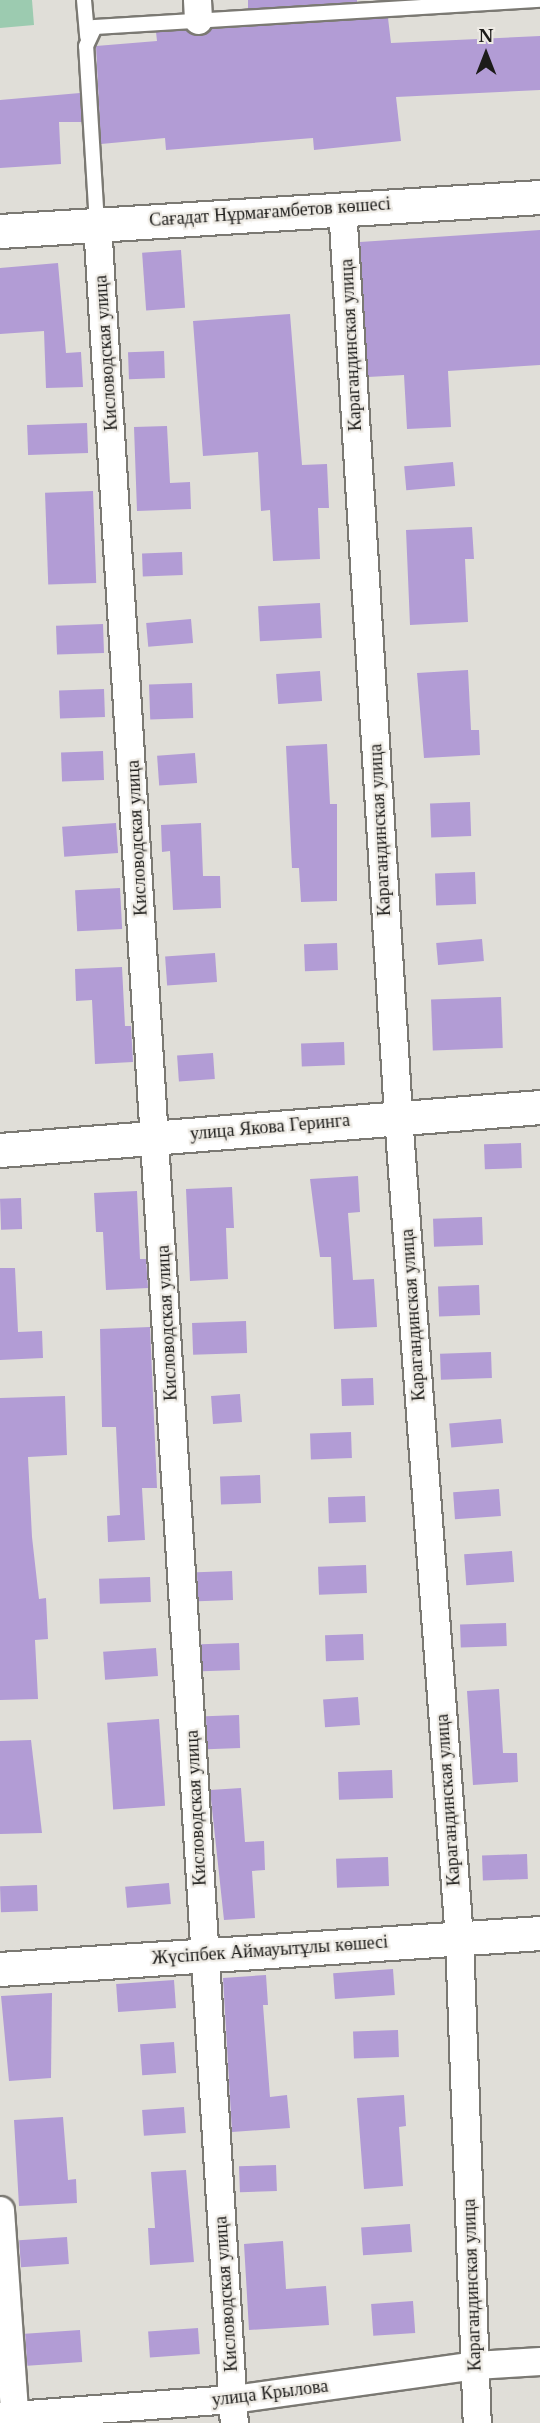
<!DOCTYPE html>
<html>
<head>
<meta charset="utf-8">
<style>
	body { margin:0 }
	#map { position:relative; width:540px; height:2423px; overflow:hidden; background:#e0ded8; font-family:"Libre Baskerville",serif }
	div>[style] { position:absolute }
	.green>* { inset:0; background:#9ccbb0 }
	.building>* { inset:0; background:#b29cd5; transform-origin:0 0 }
	.roads { filter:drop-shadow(2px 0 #7b7973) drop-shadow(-2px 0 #7b7973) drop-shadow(0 2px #7b7973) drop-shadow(0 -2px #7b7973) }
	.lane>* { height:14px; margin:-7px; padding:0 7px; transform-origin:7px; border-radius:7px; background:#fff }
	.street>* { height:27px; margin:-13.5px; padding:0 13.5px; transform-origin:13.5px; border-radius:13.5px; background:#fff }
	.secondary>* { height:33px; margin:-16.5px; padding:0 16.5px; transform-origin:16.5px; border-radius:16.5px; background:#fff }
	span { translate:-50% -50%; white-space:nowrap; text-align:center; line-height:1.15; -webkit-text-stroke:4.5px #eeebe5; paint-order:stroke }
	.street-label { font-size:18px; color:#1c1b19 }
	.north { position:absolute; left:456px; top:24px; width:60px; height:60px; -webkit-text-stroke:4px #eeebe5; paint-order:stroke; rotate:0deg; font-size:16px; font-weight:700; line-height:24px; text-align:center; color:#1c1b19 }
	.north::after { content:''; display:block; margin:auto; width:21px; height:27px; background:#1c1b19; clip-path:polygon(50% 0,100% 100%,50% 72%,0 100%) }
</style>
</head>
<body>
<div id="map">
	<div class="green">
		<i style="clip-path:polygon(0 0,32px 0,34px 25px,0 28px)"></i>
	</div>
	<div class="building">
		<i style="clip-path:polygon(248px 0,357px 0,357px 2px,248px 9px)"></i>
		<i style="clip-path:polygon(388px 18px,391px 43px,540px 36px,540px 90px,396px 97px,401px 141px,314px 150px,313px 138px,166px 150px,165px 138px,101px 144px,96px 46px,157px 41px,156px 32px,187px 30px,199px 36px,210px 29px)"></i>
		<i style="clip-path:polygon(80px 93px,82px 122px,59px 122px,61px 164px,0 168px,0 100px)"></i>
		<i style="clip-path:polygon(540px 230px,540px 365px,448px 371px,451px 427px,407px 429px,404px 375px,368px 377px,360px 242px)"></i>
		<i style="left:181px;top:250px;width:58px;height:39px;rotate:86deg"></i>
		<i style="clip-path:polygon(58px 263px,66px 353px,81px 352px,83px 387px,46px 388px,44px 331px,0 334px,0 268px)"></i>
		<i style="clip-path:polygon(290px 314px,302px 465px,327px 464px,329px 508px,318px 508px,320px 559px,273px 561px,270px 510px,261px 511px,258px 452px,203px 456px,193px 321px)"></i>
		<i style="left:164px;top:351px;width:27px;height:36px;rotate:88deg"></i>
		<i style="left:87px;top:423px;width:30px;height:60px;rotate:88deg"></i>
		<i style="clip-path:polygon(167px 426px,170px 483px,190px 482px,191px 509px,137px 511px,134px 427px)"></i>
		<i style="left:453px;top:462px;width:24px;height:49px;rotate:85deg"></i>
		<i style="left:93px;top:491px;width:92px;height:48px;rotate:88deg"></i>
		<i style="clip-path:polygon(472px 527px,474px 559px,465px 559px,468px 622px,410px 625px,406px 530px)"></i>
		<i style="left:182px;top:552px;width:23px;height:40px;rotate:88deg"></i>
		<i style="left:320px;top:603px;width:35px;height:62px;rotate:87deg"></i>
		<i style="left:191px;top:619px;width:24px;height:45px;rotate:85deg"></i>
		<i style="left:103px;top:624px;width:29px;height:47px;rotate:88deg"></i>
		<i style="clip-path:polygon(468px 670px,471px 730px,479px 730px,480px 755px,424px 758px,417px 673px)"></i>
		<i style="left:320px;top:671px;width:30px;height:44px;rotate:86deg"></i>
		<i style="left:192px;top:683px;width:35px;height:43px;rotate:88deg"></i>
		<i style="left:104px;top:689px;width:28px;height:45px;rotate:88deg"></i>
		<i style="clip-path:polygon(327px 744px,330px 804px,337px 804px,337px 901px,301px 902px,299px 868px,292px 868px,286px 746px)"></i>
		<i style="left:103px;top:751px;width:29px;height:42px;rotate:88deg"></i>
		<i style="left:195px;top:753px;width:30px;height:38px;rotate:86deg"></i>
		<i style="left:470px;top:802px;width:34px;height:40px;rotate:88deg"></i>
		<i style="left:116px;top:823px;width:30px;height:54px;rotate:86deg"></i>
		<i style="clip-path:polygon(201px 823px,203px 876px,220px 876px,221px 908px,173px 910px,170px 851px,162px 852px,161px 825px)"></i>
		<i style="left:475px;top:872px;width:32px;height:40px;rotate:88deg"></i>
		<i style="left:120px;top:888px;width:41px;height:45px;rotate:87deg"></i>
		<i style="left:482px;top:939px;width:22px;height:46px;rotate:85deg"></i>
		<i style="left:337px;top:943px;width:27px;height:33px;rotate:88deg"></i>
		<i style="left:215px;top:953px;width:29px;height:50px;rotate:86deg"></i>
		<i style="clip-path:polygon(122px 967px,125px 1026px,131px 1026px,133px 1062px,95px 1064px,92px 1000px,76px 1001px,75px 969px)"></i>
		<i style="left:501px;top:997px;width:51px;height:70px;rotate:88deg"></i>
		<i style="left:344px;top:1042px;width:23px;height:43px;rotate:88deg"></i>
		<i style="left:213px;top:1053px;width:26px;height:36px;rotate:86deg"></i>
		<i style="left:521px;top:1143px;width:25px;height:37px;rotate:88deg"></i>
		<i style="clip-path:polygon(358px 1176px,360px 1212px,348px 1213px,353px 1280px,374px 1279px,377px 1327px,334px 1329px,331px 1257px,320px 1257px,310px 1179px)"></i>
		<i style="clip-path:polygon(232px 1187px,234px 1228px,226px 1228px,228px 1279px,190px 1281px,186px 1189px)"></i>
		<i style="clip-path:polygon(137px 1191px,140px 1259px,146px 1259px,148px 1288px,106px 1290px,103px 1232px,96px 1232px,94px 1193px)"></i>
		<i style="left:21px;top:1198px;width:31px;height:21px;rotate:88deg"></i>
		<i style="left:482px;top:1217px;width:28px;height:49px;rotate:88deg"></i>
		<i style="clip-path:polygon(0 1268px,15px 1268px,18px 1332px,42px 1331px,43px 1358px,0 1360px)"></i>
		<i style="left:479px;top:1285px;width:30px;height:41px;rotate:88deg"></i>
		<i style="left:246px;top:1321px;width:32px;height:54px;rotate:88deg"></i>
		<i style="clip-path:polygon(150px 1327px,157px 1488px,142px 1488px,145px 1540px,108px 1542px,107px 1516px,120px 1515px,116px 1427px,102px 1427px,100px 1329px)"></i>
		<i style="left:491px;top:1352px;width:26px;height:51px;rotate:88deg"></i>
		<i style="left:373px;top:1378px;width:27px;height:32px;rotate:88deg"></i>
		<i style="left:240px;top:1394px;width:28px;height:29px;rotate:86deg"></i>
		<i style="clip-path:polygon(65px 1396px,67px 1455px,28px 1457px,32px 1537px,39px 1599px,46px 1598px,48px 1639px,35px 1640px,38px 1699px,0 1700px,0 1398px)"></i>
		<i style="left:501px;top:1419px;width:24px;height:52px;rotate:85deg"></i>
		<i style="left:351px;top:1432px;width:26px;height:41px;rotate:88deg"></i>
		<i style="left:260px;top:1475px;width:28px;height:40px;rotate:88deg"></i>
		<i style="left:499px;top:1489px;width:27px;height:46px;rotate:86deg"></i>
		<i style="left:365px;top:1496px;width:26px;height:37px;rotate:88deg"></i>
		<i style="left:512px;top:1551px;width:31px;height:48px;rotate:86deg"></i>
		<i style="left:366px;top:1565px;width:28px;height:48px;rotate:88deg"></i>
		<i style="left:232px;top:1571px;width:29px;height:35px;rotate:88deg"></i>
		<i style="left:150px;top:1577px;width:25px;height:51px;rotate:88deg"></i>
		<i style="left:506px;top:1623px;width:23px;height:46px;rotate:88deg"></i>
		<i style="left:363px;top:1634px;width:26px;height:38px;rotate:88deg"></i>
		<i style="left:239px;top:1643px;width:27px;height:38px;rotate:88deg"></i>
		<i style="left:156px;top:1648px;width:28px;height:53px;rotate:86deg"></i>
		<i style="clip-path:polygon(499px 1689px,503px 1753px,517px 1753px,518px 1782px,473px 1785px,467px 1691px)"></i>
		<i style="left:358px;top:1697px;width:28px;height:35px;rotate:86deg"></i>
		<i style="left:239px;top:1715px;width:33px;height:33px;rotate:88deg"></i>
		<i style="left:159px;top:1719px;width:87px;height:52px;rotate:86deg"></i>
		<i style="clip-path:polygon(31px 1740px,42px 1833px,0 1834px,0 1741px)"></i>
		<i style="left:392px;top:1770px;width:28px;height:54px;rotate:88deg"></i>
		<i style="clip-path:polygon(241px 1788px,245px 1842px,264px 1841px,265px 1870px,252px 1871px,255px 1918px,224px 1920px,210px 1790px)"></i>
		<i style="left:527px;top:1854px;width:25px;height:45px;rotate:88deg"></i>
		<i style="left:388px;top:1857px;width:29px;height:52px;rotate:88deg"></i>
		<i style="left:169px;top:1883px;width:21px;height:44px;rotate:85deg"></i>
		<i style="left:37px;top:1885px;width:26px;height:37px;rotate:88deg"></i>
		<i style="left:393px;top:1969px;width:26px;height:60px;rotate:86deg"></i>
		<i style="clip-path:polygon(266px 1975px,268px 2005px,263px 2005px,270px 2097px,287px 2095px,290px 2128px,232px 2132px,223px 1978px)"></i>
		<i style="left:174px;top:1980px;width:28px;height:58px;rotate:86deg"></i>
		<i style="clip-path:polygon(52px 1993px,51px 2078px,9px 2081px,1px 1996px)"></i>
		<i style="left:398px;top:2030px;width:27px;height:45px;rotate:88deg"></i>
		<i style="left:174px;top:2042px;width:31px;height:34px;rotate:86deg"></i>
		<i style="clip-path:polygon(404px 2095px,406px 2126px,399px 2127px,403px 2186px,364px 2189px,357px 2098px)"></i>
		<i style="left:184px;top:2107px;width:26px;height:42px;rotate:86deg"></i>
		<i style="clip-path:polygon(63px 2117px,68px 2180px,76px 2179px,77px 2203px,19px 2206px,14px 2120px)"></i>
		<i style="left:276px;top:2165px;width:26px;height:37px;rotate:88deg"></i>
		<i style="clip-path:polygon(186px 2170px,194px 2262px,150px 2265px,148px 2228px,155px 2228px,151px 2172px)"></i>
		<i style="left:410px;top:2224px;width:28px;height:49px;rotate:86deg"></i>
		<i style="left:67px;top:2237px;width:27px;height:48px;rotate:86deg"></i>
		<i style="clip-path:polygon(283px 2241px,286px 2289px,326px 2286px,329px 2325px,249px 2330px,244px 2244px)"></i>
		<i style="left:413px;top:2301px;width:32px;height:42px;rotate:86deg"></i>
		<i style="left:198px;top:2328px;width:26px;height:50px;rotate:86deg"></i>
		<i style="left:80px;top:2330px;width:32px;height:55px;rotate:86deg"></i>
	</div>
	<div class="roads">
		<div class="lane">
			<i style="left:84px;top:0;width:37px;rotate:85deg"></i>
			<i style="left:97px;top:224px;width:178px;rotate:-93.5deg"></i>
			<i style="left:86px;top:46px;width:21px;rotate:-65deg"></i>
			<i style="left:95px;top:27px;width:446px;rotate:-3.5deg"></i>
		</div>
		<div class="street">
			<i style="left:197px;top:0;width:20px;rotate:87deg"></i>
			<i style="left:342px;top:207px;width:911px;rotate:86.47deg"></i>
			<i style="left:398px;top:1116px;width:824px;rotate:85.76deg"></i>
			<i style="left:459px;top:1938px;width:485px;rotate:87.9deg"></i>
			<i style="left:97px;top:224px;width:2203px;rotate:86.44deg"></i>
			<i style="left:0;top:2210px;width:214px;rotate:86deg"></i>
			<i style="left:0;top:2416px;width:234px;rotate:-4.2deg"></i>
			<i style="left:233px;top:2399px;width:244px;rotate:-8deg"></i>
			<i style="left:475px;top:2365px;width:65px;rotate:-3.5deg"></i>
		</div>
		<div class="secondary">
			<i style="left:0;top:231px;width:541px;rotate:-3.6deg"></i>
			<i style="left:0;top:1150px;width:542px;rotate:-4.55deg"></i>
			<i style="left:0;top:1969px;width:541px;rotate:-3.81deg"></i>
		</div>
	</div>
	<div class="street-label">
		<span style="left:270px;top:212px;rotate:-4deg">Сағадат Нұрмағамбетов көшесі</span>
		<span style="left:351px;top:345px;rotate:-93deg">Карагандинская улица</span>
		<span style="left:106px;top:353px;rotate:-94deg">Кисловодская улица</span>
		<span style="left:380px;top:830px;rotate:-93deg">Карагандинская улица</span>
		<span style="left:137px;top:838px;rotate:-93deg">Кисловодская улица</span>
		<span style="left:270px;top:1127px;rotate:-5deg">улица Якова Геринга</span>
		<span style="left:413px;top:1315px;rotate:-94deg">Карагандинская улица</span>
		<span style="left:167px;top:1323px;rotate:-93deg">Кисловодская улица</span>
		<span style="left:448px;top:1800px;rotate:-94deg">Карагандинская улица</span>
		<span style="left:196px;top:1808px;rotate:-93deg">Кисловодская улица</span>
		<span style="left:270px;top:1950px;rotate:-4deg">Жүсіпбек Аймауытұлы көшесі</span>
		<span style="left:472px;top:2285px;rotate:-92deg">Карагандинская улица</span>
		<span style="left:226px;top:2294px;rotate:-94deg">Кисловодская улица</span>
		<span style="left:270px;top:2393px;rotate:-7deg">улица Крылова</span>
	</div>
	<div class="north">N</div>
</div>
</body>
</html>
